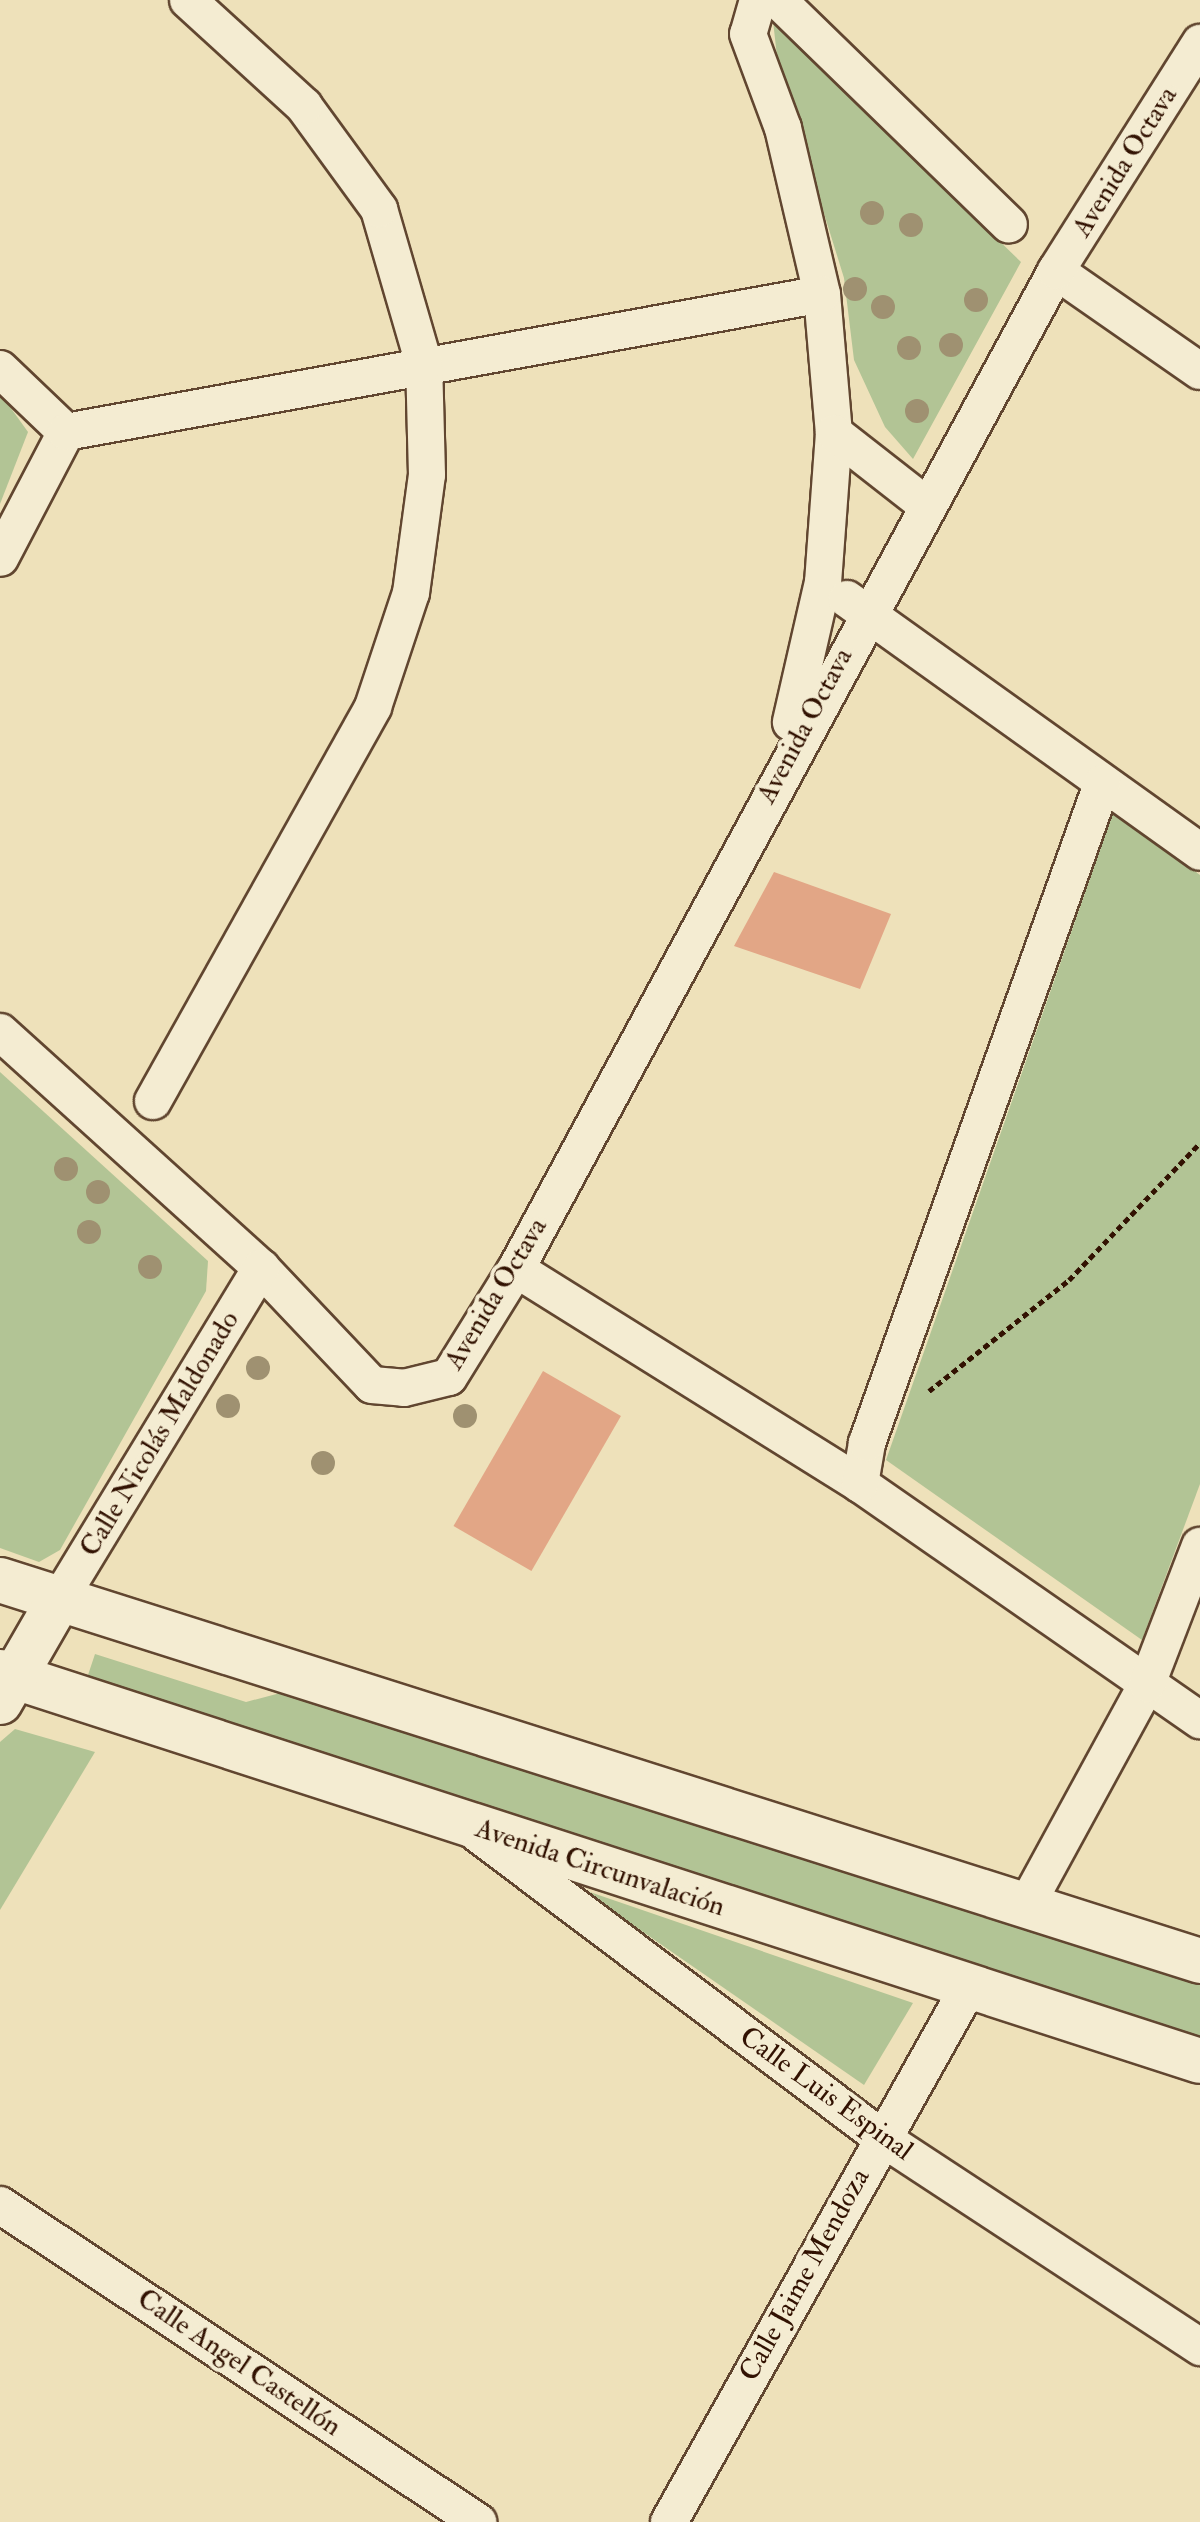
<!DOCTYPE html>
<html>
<head>
<meta charset="utf-8">
<style>
	body { margin:0 }
	#map { position:relative; width:1200px; height:2522px; overflow:hidden; background:#eee1ba; font-family:"IM FELL Double Pica",serif }
	div>[style] { position:absolute }
	.green>* { inset:0; background:#b2c495 }
	.building>* { inset:0; background:#e2a686; transform-origin:0 0 }
	.path>* { height:5px; margin-top:-2.5px; transform-origin:0; background:repeating-linear-gradient(90deg,#321202 0 6px,transparent 0 10px) }
	.roads { filter:drop-shadow(2px 0 #614630) drop-shadow(-2px 0 #614630) drop-shadow(0 2px #614630) drop-shadow(0 -2px #614630) }
	.minor>* { height:36px; margin:-18px; padding:0 18px; transform-origin:18px; border-radius:18px; background:#f4ecd2 }
	.secondary>* { height:44px; margin:-22px; padding:0 22px; transform-origin:22px; border-radius:22px; background:#f4ecd2 }
	.trees>* { width:24px; height:24px; margin:-12px; border-radius:50%; background:#9f9171 }
	span { translate:-50% -50%; white-space:nowrap; text-align:center; line-height:1.15; -webkit-text-stroke:8px #f4ecd2; paint-order:stroke }
	.street-label { font-size:28px; color:#321202 }
</style>
</head>
<body>
<div id="map">
	<div class="green">
		<i style="clip-path:polygon(773px 21px,1021px 262px,913px 459px,885px 427px,854px 360px,844px 278px,778px 65px)"></i>
		<i style="clip-path:polygon(0 393px,28px 432px,0 504px)"></i>
		<i style="clip-path:polygon(1113px 813px,1200px 875px,1200px 1484px,1142px 1640px,886px 1460px)"></i>
		<i style="clip-path:polygon(0 1072px,208px 1261px,206px 1291px,60px 1550px,39px 1562px,0 1548px)"></i>
		<i style="clip-path:polygon(95px 1654px,246px 1702px,284px 1692px,1200px 1982px,1200px 2037px,86px 1681px)"></i>
		<i style="clip-path:polygon(15px 1729px,95px 1752px,0 1910px,0 1742px)"></i>
		<i style="clip-path:polygon(581px 1889px,913px 2003px,864px 2085px)"></i>
	</div>
	<div class="building">
		<i style="clip-path:polygon(774px 872px,891px 914px,860px 989px,734px 946px)"></i>
		<i style="left:543px;top:1371px;width:90px;height:179px;rotate:30deg"></i>
	</div>
	<div class="path">
		<i style="left:929px;top:1391px;width:179px;rotate:-38.4deg"></i>
		<i style="left:1069px;top:1280px;width:190px;rotate:-46.3deg"></i>
	</div>
	<div class="roads">
		<div class="minor">
			<i style="left:758px;top:0;width:35px;rotate:106deg"></i>
			<i style="left:748px;top:34px;width:100px;rotate:69.6deg"></i>
			<i style="left:783px;top:128px;width:171px;rotate:76.8deg"></i>
			<i style="left:822px;top:294px;width:140px;rotate:85.1deg"></i>
			<i style="left:834px;top:433px;width:149px;rotate:94.2deg"></i>
			<i style="left:823px;top:582px;width:144px;rotate:102.9deg"></i>
			<i style="left:778px;top:0;width:322px;rotate:44.2deg"></i>
			<i style="left:1056px;top:271px;width:175px;rotate:34.8deg"></i>
			<i style="left:0;top:369px;width:91px;rotate:43.7deg"></i>
			<i style="left:66px;top:432px;width:142px;rotate:117.6deg"></i>
			<i style="left:66px;top:432px;width:768px;rotate:-10.34deg"></i>
			<i style="left:834px;top:433px;width:117px;rotate:38deg"></i>
			<i style="left:847px;top:599px;width:434px;rotate:35.6deg"></i>
			<i style="left:0;top:1032px;width:352px;rotate:42.1deg"></i>
			<i style="left:261px;top:1268px;width:161px;rotate:46.5deg"></i>
			<i style="left:372px;top:1385px;width:32px;rotate:5deg"></i>
			<i style="left:404px;top:1388px;width:46px;rotate:-13.7deg"></i>
			<i style="left:449px;top:1377px;width:127px;rotate:-58.2deg"></i>
			<i style="left:516px;top:1269px;width:1135px;rotate:-61.58deg"></i>
			<i style="left:1056px;top:271px;width:270px;rotate:-57.7deg"></i>
			<i style="left:153px;top:1101px;width:451px;rotate:-60.8deg"></i>
			<i style="left:373px;top:707px;width:120px;rotate:-71.6deg"></i>
			<i style="left:411px;top:593px;width:119px;rotate:-82.3deg"></i>
			<i style="left:427px;top:475px;width:111px;rotate:-91.5deg"></i>
			<i style="left:424px;top:364px;width:161px;rotate:-106.2deg"></i>
			<i style="left:379px;top:209px;width:127px;rotate:-126.1deg"></i>
			<i style="left:304px;top:106px;width:157px;rotate:-137.6deg"></i>
			<i style="left:516px;top:1269px;width:406px;rotate:32deg"></i>
			<i style="left:860px;top:1484px;width:414px;rotate:34.8deg"></i>
			<i style="left:860px;top:1484px;width:42px;rotate:-80.3deg"></i>
			<i style="left:867px;top:1443px;width:700px;rotate:-70.37deg"></i>
			<i style="left:59px;top:1600px;width:389px;rotate:-58.7deg"></i>
			<i style="left:478px;top:1834px;width:506px;rotate:36.96deg"></i>
			<i style="left:882px;top:2138px;width:381px;rotate:33.3deg"></i>
			<i style="left:1026px;top:1906px;width:253px;rotate:-61.4deg"></i>
			<i style="left:1147px;top:1684px;width:148px;rotate:-69deg"></i>
			<i style="left:0;top:2205px;width:574px;rotate:33.55deg"></i>
			<i style="left:669px;top:2522px;width:612px;rotate:-60.75deg"></i>
		</div>
		<div class="secondary">
			<i style="left:0;top:1580px;width:1259px;rotate:17.61deg"></i>
			<i style="left:0;top:1672px;width:1261px;rotate:17.96deg"></i>
			<i style="left:0;top:1702px;width:118px;rotate:-60deg"></i>
		</div>
	</div>
	<div class="trees">
		<i style="left:872px;top:213px"></i>
		<i style="left:911px;top:225px"></i>
		<i style="left:855px;top:289px"></i>
		<i style="left:976px;top:300px"></i>
		<i style="left:883px;top:307px"></i>
		<i style="left:951px;top:345px"></i>
		<i style="left:909px;top:348px"></i>
		<i style="left:917px;top:411px"></i>
		<i style="left:66px;top:1169px"></i>
		<i style="left:98px;top:1192px"></i>
		<i style="left:89px;top:1232px"></i>
		<i style="left:150px;top:1267px"></i>
		<i style="left:258px;top:1368px"></i>
		<i style="left:228px;top:1406px"></i>
		<i style="left:465px;top:1416px"></i>
		<i style="left:323px;top:1463px"></i>
	</div>
	<div class="street-label">
		<span style="left:1125px;top:162px;rotate:-58deg">Avenida Octava</span>
		<span style="left:805px;top:726px;rotate:-62deg">Avenida Octava</span>
		<span style="left:496px;top:1294px;rotate:-59deg">Avenida Octava</span>
		<span style="left:160px;top:1434px;rotate:-59deg">Calle Nicolás Maldonado</span>
		<span style="left:600px;top:1868px;rotate:18deg">Avenida Circunvalación</span>
		<span style="left:826px;top:2094px;rotate:36deg">Calle Luis Espinal</span>
		<span style="left:805px;top:2275px;rotate:-61deg">Calle Jaime Mendoza</span>
		<span style="left:239px;top:2363px;rotate:34deg">Calle Angel Castellón</span>
	</div>
</div>
</body>
</html>
